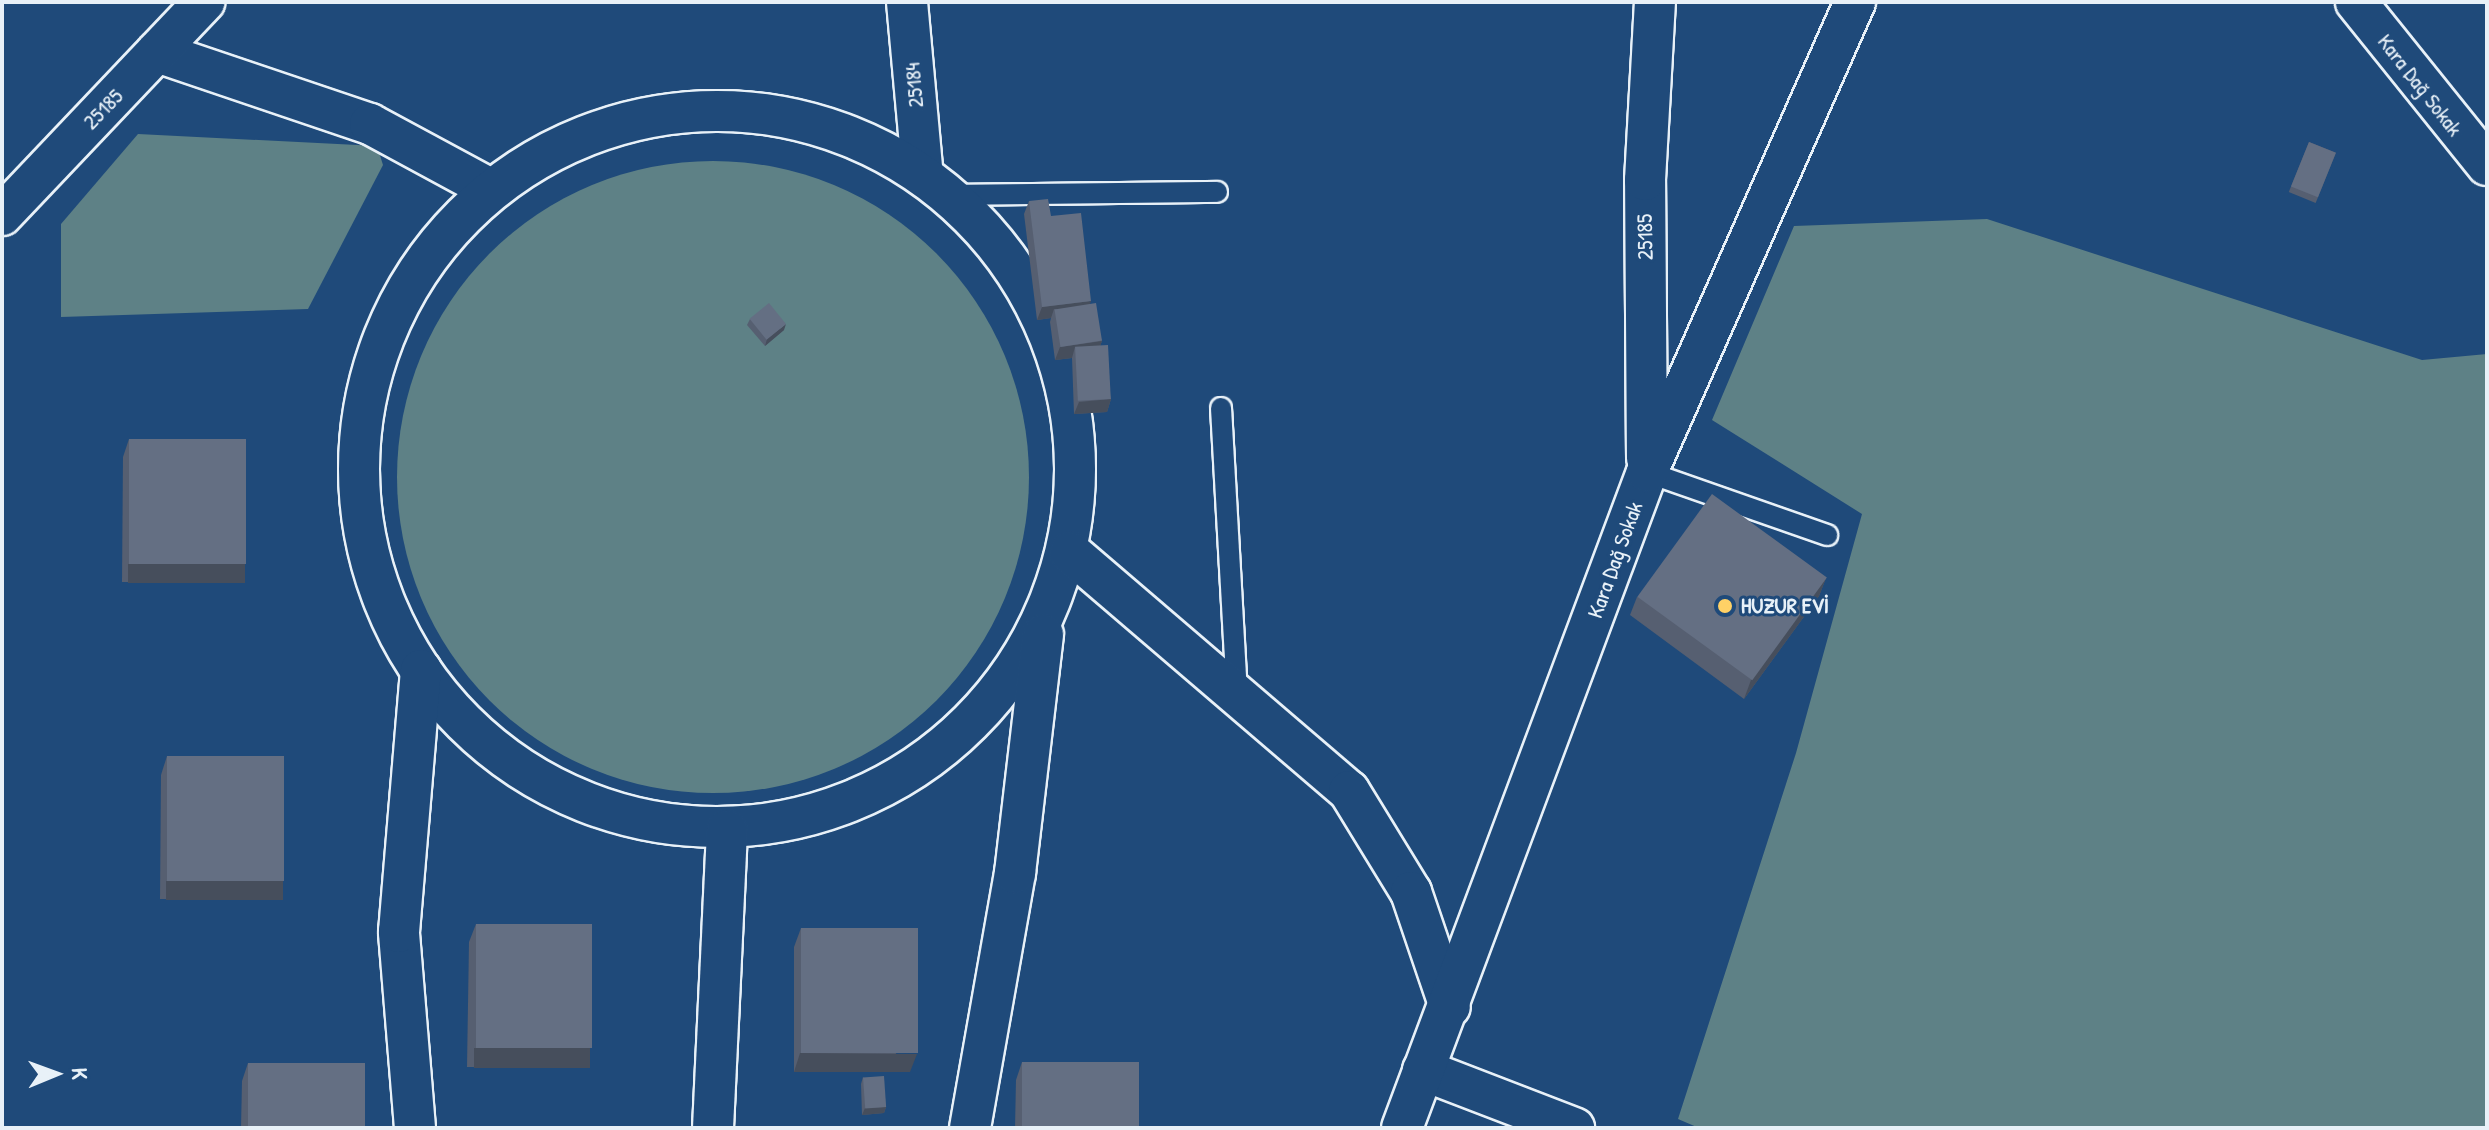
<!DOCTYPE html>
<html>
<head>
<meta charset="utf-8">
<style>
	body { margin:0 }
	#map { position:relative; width:2489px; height:1130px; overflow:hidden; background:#1f4a7a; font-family:"Patrick Hand",sans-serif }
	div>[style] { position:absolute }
	.green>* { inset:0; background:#5e8186 }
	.round { border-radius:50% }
	.roads { filter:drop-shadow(2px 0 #e8f1f8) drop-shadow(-2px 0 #e8f1f8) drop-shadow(0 2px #e8f1f8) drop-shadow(0 -2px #e8f1f8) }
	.lane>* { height:20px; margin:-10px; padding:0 10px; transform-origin:10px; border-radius:10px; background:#1f4a7a }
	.street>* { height:40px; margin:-20px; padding:0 20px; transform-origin:20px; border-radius:20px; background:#1f4a7a }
	.street>.ring { margin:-20px; padding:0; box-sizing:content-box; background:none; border:40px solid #1f4a7a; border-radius:50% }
	.wall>* { inset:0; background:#565f71; transform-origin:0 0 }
	.shaded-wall>* { inset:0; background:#464e5c; transform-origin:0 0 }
	.building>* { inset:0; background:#646f83; transform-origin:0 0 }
	.dots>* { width:22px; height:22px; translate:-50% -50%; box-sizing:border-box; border:4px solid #1f4a7a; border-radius:50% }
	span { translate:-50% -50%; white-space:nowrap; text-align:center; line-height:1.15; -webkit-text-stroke:6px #1f4a7a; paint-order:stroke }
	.street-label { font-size:22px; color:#e8f1f8 }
	.poi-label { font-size:22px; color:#e8f1f8; font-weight:700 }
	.left { translate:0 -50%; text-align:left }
	.frame { position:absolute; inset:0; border:4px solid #e8f1f8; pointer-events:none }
	.north { position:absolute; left:16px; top:1034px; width:80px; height:80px; -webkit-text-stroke:6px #1f4a7a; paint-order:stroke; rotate:89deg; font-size:22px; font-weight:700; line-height:32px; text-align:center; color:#e8f1f8 }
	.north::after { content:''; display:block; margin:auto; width:28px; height:36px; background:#e8f1f8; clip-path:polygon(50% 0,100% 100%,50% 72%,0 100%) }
</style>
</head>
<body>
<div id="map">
	<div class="green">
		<i style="clip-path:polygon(138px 134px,377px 146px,383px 165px,308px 309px,61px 317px,61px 224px)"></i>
		<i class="round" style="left:397px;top:161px;width:632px;height:632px"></i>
		<i style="clip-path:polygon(1987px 219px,2422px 360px,2487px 354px,2487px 1128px,1699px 1128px,1678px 1119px,1796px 753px,1862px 514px,1712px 420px,1794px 226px)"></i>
	</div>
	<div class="roads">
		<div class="lane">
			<i style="left:956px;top:195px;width:261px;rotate:-0.7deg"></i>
			<i style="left:1221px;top:408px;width:285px;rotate:86.8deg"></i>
			<i style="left:1647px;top:472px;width:191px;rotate:19.3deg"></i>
		</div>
		<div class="street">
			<i style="left:907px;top:2px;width:167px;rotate:84.8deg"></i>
			<i style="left:2356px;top:2px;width:209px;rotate:51.2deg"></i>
			<i style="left:157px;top:52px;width:225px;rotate:18.7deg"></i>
			<i style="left:370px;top:124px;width:136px;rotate:28.4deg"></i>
			<i class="ring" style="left:359px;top:111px;width:676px;height:676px"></i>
			<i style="left:2px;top:215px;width:294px;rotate:-46.5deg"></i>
			<i style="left:1647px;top:458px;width:278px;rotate:-90.4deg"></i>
			<i style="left:1645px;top:180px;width:178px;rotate:-86.8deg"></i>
			<i style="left:1070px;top:552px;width:367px;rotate:40.6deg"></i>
			<i style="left:1349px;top:791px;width:119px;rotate:58.5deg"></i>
			<i style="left:1411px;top:892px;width:121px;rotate:71.3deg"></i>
			<i style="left:1423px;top:1070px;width:162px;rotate:21deg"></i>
			<i style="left:415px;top:1128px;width:197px;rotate:-94.7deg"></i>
			<i style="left:399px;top:932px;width:263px;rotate:-85.2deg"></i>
			<i style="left:713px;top:1128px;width:298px;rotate:-87.3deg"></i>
			<i style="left:970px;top:1128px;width:259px;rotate:-80deg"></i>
			<i style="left:1015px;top:873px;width:240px;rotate:-83.3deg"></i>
			<i style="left:1402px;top:1128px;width:700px;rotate:-69.52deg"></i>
			<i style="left:1647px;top:472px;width:514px;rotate:-66.13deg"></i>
		</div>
	</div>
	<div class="wall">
		<i style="left:2309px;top:142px;width:29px;height:54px;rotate:22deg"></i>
		<i style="clip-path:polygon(1029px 201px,1051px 216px,1090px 304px,1102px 341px,1100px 346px,1111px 399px,1107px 412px,1074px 414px,1072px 358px,1055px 360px,1050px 322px,1051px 318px,1037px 320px,1024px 214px)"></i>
		<i style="clip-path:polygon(750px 319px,784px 330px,765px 346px,747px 325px)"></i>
		<i style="clip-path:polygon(129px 439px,238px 583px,122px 582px,123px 457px)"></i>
		<i style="clip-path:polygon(1826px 578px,1819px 596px,1744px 699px,1630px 615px,1637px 597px)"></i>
		<i style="clip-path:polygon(167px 756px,283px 882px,276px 900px,160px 899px,161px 775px)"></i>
		<i style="clip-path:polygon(476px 924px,584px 1068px,467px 1067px,469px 942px)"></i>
		<i style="clip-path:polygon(801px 928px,910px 1072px,794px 1072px,794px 947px)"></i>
		<i style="clip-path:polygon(1022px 1062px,1138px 1128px,1015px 1128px,1016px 1080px)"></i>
		<i style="clip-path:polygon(248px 1063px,364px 1128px,241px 1128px,242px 1081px)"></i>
		<i style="clip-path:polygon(863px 1077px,886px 1107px,884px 1113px,862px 1115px,861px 1084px)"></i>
	</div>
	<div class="shaded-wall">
		<i style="clip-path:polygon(1091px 301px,1086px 314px,1054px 309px,1051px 318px,1037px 320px,1042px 307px)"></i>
		<i style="clip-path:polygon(786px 324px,784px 330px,765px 346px,767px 339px)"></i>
		<i style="clip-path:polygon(1102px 341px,1097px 354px,1075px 347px,1072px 358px,1055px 360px,1060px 347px)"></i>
		<i style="clip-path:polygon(1111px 399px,1107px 412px,1074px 414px,1079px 402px)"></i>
		<i style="left:128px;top:564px;width:117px;height:19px"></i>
		<i style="clip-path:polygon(1826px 578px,1819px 596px,1744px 699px,1751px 680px)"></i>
		<i style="left:166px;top:881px;width:117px;height:19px"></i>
		<i style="left:474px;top:1048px;width:116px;height:20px"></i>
		<i style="clip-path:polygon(800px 1053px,917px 1054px,910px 1072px,794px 1072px)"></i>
		<i style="clip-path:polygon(886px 1107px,884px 1113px,862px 1115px,865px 1108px)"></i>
	</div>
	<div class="building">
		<i style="left:2309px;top:142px;width:29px;height:48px;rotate:22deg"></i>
		<i style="clip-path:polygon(1048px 199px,1051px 216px,1081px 213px,1091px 301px,1042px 307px,1029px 201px)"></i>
		<i style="left:769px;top:303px;width:27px;height:25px;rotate:51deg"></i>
		<i style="left:1096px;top:303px;width:38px;height:42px;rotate:81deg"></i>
		<i style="left:1108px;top:345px;width:54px;height:33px;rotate:87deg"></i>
		<i style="left:129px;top:439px;width:117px;height:125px"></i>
		<i style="left:1712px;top:494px;width:142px;height:127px;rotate:36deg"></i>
		<i style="left:167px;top:756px;width:117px;height:125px"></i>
		<i style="left:476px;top:924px;width:116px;height:124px"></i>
		<i style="left:801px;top:928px;width:117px;height:125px"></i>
		<i style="left:1022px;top:1062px;width:117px;height:66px"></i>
		<i style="left:248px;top:1063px;width:117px;height:65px"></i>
		<i style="left:884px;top:1076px;width:31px;height:21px;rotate:86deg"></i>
	</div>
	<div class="dots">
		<i style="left:1725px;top:606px;background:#ffd166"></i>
	</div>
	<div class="street-label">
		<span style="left:914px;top:85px;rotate:-95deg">25184</span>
		<span style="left:2420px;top:85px;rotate:52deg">Kara Dağ Sokak</span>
		<span style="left:103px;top:109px;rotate:-46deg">25185</span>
		<span style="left:1645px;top:237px;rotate:-91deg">25185</span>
		<span style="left:1615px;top:560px;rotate:-70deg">Kara Dağ Sokak</span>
	</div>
	<div class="poi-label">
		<span class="left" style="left:1741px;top:606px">HUZUR EVİ</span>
	</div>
	<div class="frame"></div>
	<div class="north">K</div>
</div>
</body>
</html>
